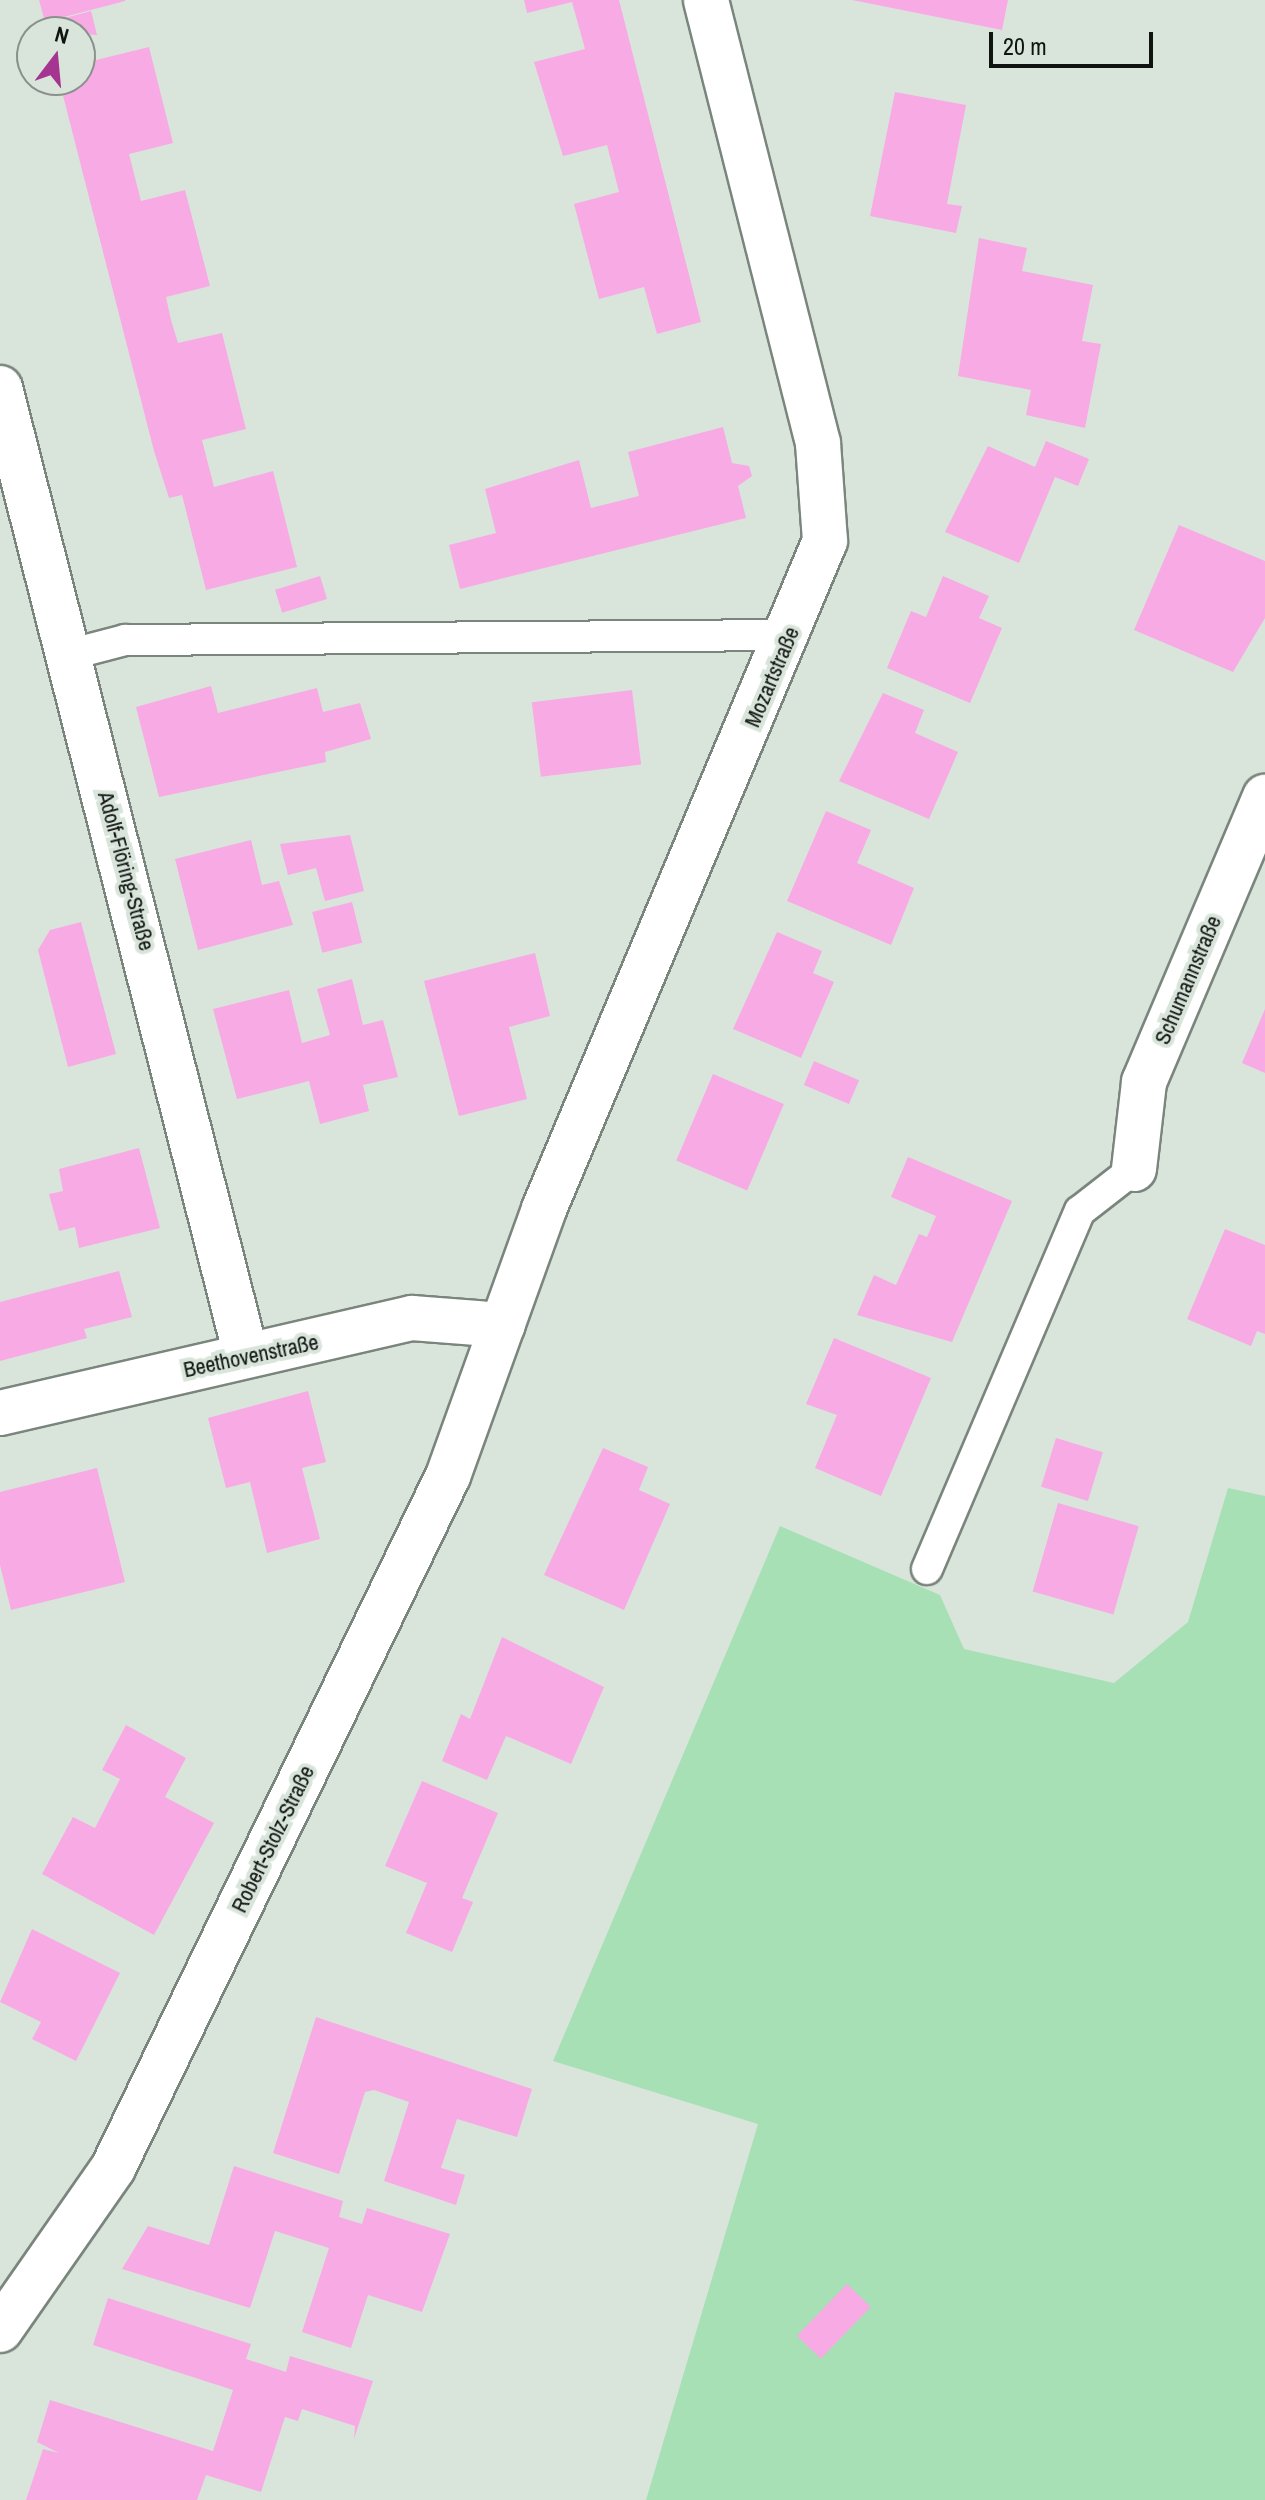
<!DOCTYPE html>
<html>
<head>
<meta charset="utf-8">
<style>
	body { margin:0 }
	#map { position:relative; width:1265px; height:2500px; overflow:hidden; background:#d9e5db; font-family:"Archivo Narrow",sans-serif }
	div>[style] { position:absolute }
	.green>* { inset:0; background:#a7e0b5 }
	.building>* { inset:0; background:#f8aae5; transform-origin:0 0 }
	.roads { filter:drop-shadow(2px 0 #7a857d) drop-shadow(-2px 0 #7a857d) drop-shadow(0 2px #7a857d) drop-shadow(0 -2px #7a857d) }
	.service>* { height:30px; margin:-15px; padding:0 15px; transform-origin:15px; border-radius:15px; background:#fff }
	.minor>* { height:44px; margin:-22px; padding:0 22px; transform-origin:22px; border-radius:22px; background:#fff }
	span { translate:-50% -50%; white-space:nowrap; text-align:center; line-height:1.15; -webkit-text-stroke:8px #d9e5db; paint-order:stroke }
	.street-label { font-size:22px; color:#101411 }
	.north { position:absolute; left:16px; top:16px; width:80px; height:80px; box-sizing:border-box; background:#d9e5db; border:2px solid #89918a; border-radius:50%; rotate:16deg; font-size:22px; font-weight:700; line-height:32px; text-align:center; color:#101411 }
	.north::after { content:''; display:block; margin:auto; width:28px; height:36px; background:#a63591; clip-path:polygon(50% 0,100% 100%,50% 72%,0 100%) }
	.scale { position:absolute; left:989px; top:32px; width:164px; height:36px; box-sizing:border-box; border:4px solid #101411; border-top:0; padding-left:10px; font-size:24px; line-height:28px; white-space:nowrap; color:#101411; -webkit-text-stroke:6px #d9e5db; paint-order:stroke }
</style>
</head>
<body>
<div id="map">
	<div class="green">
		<i style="clip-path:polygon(1228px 1488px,1265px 1496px,1265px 2500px,646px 2500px,758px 2124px,553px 2061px,780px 1526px,940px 1595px,964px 1649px,1114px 1683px,1188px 1622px)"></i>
	</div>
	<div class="building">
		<i style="clip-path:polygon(39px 0,125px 0,125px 1px,45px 22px)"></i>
		<i style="clip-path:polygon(524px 0,619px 0,701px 322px,657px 334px,644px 287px,599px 299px,574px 204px,619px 192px,607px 145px,563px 156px,534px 62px,585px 49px,572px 2px,527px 13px)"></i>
		<i style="clip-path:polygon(852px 0,1008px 0,1002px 30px)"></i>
		<i style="clip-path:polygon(91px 11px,97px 35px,49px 32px,46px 23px)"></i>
		<i style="clip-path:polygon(149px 47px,173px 143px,129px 154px,141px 201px,185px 190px,210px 286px,166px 297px,171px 320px,178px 343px,222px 333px,246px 429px,202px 440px,214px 487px,273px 471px,297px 567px,206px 590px,182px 495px,169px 498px,154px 451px,59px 80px,80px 80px,80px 64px)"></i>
		<i style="clip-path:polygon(895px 92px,966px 105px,947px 204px,962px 206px,956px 233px,870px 216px)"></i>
		<i style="clip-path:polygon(979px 238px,1027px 248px,1022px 271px,1093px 285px,1082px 341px,1101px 344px,1085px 428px,1026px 415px,1031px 390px,958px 376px)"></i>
		<i style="clip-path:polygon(723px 427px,732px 463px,749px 466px,752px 476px,738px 486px,746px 518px,460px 589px,449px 545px,496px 533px,485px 489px,579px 460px,591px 508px,639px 496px,628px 452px)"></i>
		<i style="clip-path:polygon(1046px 441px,1089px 459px,1078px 486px,1055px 477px,1019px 563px,945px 532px,988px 446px,1035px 467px)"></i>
		<i style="clip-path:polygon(1179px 525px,1265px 561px,1265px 618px,1233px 672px,1134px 630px)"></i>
		<i style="left:320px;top:576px;width:24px;height:47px;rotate:73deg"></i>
		<i style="clip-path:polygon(943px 576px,989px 596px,979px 618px,1002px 628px,970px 703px,887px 668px,911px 611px,926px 617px)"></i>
		<i style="clip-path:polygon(211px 686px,218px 713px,317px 688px,323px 712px,360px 703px,371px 739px,325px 752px,326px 762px,159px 797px,136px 707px)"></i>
		<i style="left:632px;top:690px;width:75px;height:101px;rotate:83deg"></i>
		<i style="clip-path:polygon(883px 693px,924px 710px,915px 733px,958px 752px,929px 819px,839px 781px)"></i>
		<i style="clip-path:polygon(826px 811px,871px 830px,857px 863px,914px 888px,891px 945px,787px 901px)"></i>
		<i style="clip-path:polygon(350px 835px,364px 891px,325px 901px,316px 868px,288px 875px,280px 844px)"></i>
		<i style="clip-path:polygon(251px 840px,262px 885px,279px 881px,293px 925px,198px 950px,175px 859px)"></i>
		<i style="left:352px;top:902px;width:42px;height:41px;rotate:76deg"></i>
		<i style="clip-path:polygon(81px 922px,116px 1054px,68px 1067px,38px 950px,50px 930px)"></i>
		<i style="clip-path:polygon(777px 932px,822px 951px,813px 973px,834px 982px,801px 1058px,733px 1029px)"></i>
		<i style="clip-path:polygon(535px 953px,550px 1016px,509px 1027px,527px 1099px,459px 1116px,424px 981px)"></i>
		<i style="clip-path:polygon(352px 979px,363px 1025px,383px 1020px,398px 1077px,363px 1085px,369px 1111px,320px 1124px,309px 1081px,237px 1099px,213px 1009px,289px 990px,302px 1043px,330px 1035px,317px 989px)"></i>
		<i style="clip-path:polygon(1265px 1009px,1265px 1073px,1242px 1063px)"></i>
		<i style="left:814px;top:1061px;width:49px;height:26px;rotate:23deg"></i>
		<i style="left:713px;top:1074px;width:77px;height:94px;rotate:23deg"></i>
		<i style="clip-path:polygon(139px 1148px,160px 1228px,79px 1248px,75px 1227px,59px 1231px,49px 1194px,63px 1191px,59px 1169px)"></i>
		<i style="clip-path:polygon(908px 1157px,1012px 1201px,952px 1342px,857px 1315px,874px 1275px,896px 1285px,919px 1234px,927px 1237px,936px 1216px,891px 1197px)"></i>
		<i style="clip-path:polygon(1225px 1229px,1265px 1245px,1265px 1334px,1257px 1331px,1251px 1346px,1187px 1319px)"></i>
		<i style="clip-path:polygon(119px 1271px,132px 1317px,84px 1329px,87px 1338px,0 1361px,0 1302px)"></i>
		<i style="clip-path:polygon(834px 1338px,931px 1378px,881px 1496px,815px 1468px,837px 1415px,806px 1404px)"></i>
		<i style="clip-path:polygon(308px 1391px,326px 1462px,302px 1468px,320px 1539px,267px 1553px,250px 1482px,226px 1488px,208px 1418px)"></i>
		<i style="left:1056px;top:1438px;width:49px;height:51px;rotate:17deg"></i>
		<i style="clip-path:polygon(603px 1448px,648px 1467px,639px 1490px,670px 1504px,624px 1610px,544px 1575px)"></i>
		<i style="clip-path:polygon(97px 1468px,125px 1582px,11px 1610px,0 1565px,0 1492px)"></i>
		<i style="left:1058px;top:1503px;width:84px;height:92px;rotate:16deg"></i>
		<i style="clip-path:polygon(502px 1637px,604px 1687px,571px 1764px,506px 1736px,487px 1780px,442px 1761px,461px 1714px,470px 1719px)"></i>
		<i style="clip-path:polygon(126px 1725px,186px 1758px,165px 1797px,214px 1823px,154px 1935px,42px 1874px,73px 1817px,95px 1828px,120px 1779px,102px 1770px)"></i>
		<i style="clip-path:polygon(422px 1781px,498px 1813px,462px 1898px,473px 1902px,452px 1952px,406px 1933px,427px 1883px,385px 1866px)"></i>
		<i style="clip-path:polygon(32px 1929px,120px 1973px,76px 2061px,32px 2039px,41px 2022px,0 2002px)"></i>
		<i style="clip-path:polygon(316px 2017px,532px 2089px,517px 2137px,457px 2119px,441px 2168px,465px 2175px,456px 2205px,384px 2181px,409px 2102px,374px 2090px,365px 2092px,339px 2174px,273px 2153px)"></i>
		<i style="clip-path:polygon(234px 2166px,343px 2201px,339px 2217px,362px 2224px,367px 2208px,450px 2234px,422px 2312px,368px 2295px,351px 2348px,302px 2332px,329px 2248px,275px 2231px,250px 2308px,122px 2269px,148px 2226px,209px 2245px)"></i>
		<i style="left:847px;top:2284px;width:33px;height:72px;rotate:44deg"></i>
		<i style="clip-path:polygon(108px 2298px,251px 2344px,246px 2359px,286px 2372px,290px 2356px,373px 2381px,354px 2439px,355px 2426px,302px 2409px,298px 2421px,285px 2417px,261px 2492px,206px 2475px,197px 2500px,26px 2500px,43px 2449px,59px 2453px,37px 2442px,50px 2400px,213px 2451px,233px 2390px,93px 2345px)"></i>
	</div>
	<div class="roads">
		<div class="service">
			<i style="left:68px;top:655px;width:59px;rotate:-14.7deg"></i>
			<i style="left:125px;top:640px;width:665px;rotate:-0.43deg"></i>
			<i style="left:927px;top:1569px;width:389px;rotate:-66.9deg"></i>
			<i style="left:1080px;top:1211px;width:68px;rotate:-37.9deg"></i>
		</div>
		<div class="minor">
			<i style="left:0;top:388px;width:998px;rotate:75.73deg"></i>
			<i style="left:1134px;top:1169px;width:88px;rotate:-83.4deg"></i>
			<i style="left:1144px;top:1082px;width:310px;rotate:-67deg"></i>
			<i style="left:0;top:1413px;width:423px;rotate:-13deg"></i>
			<i style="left:412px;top:1318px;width:91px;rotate:4.4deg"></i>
			<i style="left:0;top:2330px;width:198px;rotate:-55.1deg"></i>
			<i style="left:113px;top:2168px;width:769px;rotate:-64.17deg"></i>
			<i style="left:448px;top:1476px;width:284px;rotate:-70.2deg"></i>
			<i style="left:544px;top:1209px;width:725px;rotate:-67.19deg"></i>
			<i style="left:825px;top:541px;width:98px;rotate:-94.1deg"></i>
			<i style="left:818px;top:443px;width:457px;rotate:-104.2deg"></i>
		</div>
	</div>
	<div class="street-label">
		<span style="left:772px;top:677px;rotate:-67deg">Mozartstraße</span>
		<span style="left:126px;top:871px;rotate:75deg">Adolf-Flöring-Straße</span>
		<span style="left:1188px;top:980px;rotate:-67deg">Schumannstraße</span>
		<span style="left:251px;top:1356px;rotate:-12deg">Beethovenstraße</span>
		<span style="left:273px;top:1839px;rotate:-64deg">Robert-Stolz-Straße</span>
	</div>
	<div class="north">N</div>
	<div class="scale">20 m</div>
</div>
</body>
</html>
